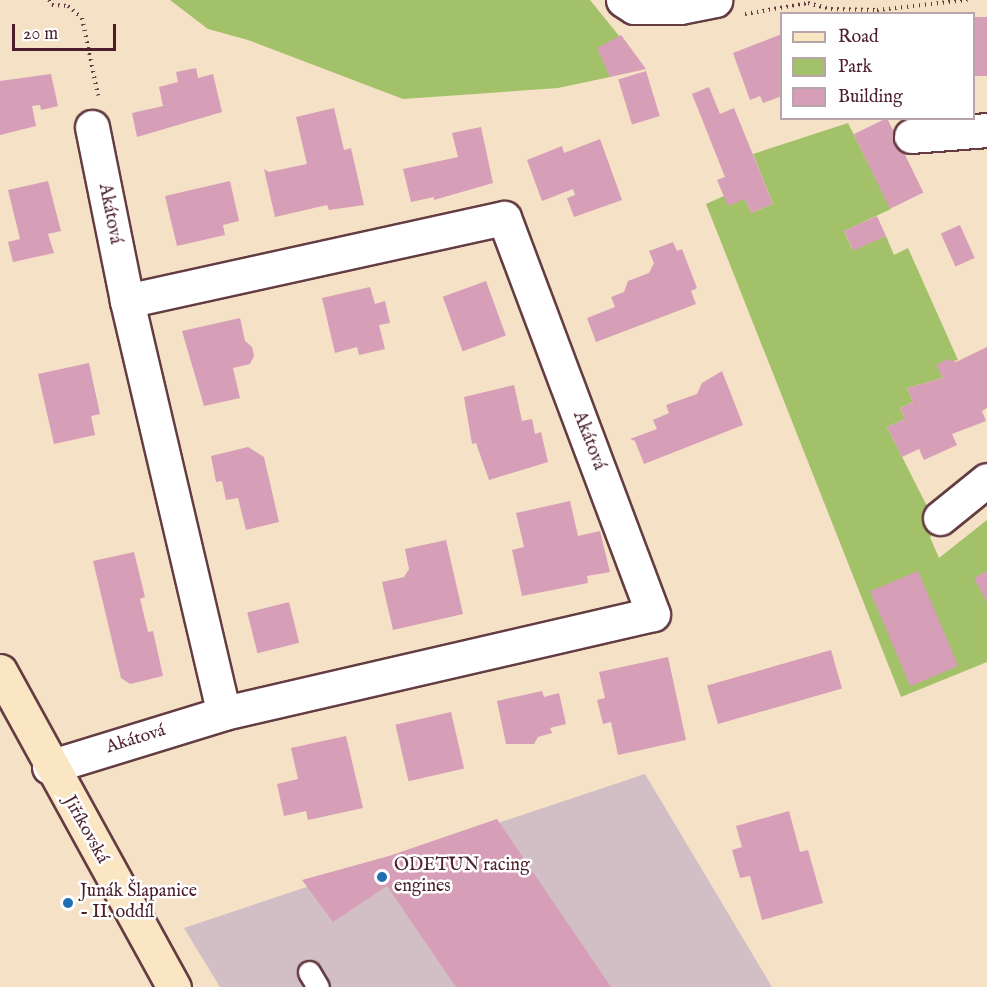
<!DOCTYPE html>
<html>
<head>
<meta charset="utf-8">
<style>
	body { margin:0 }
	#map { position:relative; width:987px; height:987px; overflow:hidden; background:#f4e1c6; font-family:"IM FELL English",serif }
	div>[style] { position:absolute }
	.industrial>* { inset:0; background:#d2bec5 }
	.green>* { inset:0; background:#a2c169 }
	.building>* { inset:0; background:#d79eb7; transform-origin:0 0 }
	.path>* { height:4px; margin-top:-2px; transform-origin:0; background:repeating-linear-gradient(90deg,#643c42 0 1.5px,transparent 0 6px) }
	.roads { filter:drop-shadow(2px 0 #643c42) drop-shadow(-2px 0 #643c42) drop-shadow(0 2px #643c42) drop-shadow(0 -2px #643c42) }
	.lane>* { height:21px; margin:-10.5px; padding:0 10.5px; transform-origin:10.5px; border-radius:10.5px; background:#fff }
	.street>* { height:33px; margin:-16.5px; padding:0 16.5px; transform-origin:16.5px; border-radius:16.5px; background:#fff }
	.secondary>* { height:33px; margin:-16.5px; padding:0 16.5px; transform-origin:16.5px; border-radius:16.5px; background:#fbe6c4 }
	.dots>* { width:16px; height:16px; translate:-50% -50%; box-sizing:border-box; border:3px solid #fff; border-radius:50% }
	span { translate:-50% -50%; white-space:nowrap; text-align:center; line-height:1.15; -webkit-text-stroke:5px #fff; paint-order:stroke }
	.street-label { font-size:18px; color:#4a1f2b }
	.poi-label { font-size:18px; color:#4a1f2b }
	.left { translate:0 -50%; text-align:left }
	.legend { position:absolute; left:780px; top:12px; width:195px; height:108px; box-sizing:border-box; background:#fff; border:2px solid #b7a5aa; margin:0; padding:8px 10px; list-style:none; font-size:18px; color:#4a1f2b }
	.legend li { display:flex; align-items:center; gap:12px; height:30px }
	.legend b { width:30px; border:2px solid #b7a5aa }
	.scale { position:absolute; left:12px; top:24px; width:104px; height:27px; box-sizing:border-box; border:3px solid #4a1f2b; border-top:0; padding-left:8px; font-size:18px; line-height:21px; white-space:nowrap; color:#4a1f2b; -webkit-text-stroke:4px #fff; paint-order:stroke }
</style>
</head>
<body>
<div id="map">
	<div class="industrial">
		<i style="clip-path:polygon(645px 774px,772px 987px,220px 987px,184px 928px)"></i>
	</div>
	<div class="green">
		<i style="clip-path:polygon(170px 0,590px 0,620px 37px,598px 48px,610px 77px,558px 88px,403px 99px,248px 40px,208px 29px)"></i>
		<i style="clip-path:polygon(848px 123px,891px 209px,844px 231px,852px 249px,886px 236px,894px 255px,908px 248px,958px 360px,937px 365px,943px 378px,907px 388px,913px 402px,900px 408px,905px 419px,887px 427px,938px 528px,930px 537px,939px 558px,987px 520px,987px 662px,901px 697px,706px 204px,724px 196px,745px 199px,751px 213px,773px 204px,753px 154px)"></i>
	</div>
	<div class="building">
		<i style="left:987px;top:17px;width:59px;height:13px;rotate:90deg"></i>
		<i style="clip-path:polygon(782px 34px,782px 96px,763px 103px,760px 96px,750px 100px,733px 53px)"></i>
		<i style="clip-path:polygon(621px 35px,646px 69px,610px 77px,597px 48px)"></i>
		<i style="clip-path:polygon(196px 68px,198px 78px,213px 74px,222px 112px,137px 137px,132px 113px,163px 106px,159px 87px,178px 82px,176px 72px)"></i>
		<i style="left:646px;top:71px;width:47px;height:29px;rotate:73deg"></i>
		<i style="clip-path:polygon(51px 74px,58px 106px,41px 110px,40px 105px,32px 106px,36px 126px,0 135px,0 81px)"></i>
		<i style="clip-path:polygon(709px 87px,720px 114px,734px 108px,773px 204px,751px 213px,745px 199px,728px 206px,717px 180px,725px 177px,692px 94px)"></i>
		<i style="clip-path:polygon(334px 108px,344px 150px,351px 148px,364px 205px,329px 210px,327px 205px,275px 217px,264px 169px,269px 172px,307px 164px,296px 117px)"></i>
		<i style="left:887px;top:118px;width:83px;height:37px;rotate:64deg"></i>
		<i style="clip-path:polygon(481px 127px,493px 183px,434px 200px,434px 197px,411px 202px,403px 169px,458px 157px,452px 133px)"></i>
		<i style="clip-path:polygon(600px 139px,622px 200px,574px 217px,567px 198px,575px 195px,573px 189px,542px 201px,527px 160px,562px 146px,564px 153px)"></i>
		<i style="clip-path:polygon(48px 181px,61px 231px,48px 234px,54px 253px,13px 262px,8px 242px,20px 239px,8px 190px)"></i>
		<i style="clip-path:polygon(230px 181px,239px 221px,223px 225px,225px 235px,177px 246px,165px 196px)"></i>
		<i style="left:877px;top:216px;width:22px;height:36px;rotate:66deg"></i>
		<i style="left:960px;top:225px;width:36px;height:21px;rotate:66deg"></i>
		<i style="clip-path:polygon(673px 242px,677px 251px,682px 249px,697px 288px,691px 291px,696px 304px,596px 342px,587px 318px,615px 307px,611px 297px,624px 292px,628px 281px,649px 273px,654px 263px,649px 251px)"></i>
		<i style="left:486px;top:281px;width:58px;height:46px;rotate:70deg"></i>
		<i style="clip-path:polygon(370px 287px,375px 304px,385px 301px,390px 323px,379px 325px,385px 349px,359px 355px,357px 347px,335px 353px,322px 298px)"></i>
		<i style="clip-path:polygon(240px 318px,245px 341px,252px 347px,254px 356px,250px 364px,233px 368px,240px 398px,204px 406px,182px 331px)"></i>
		<i style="clip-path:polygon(987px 347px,987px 408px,982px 411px,986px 421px,952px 434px,957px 445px,924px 460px,919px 449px,902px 457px,887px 427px,905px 419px,900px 408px,913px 402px,907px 388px,943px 378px,936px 365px,948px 359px,956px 362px)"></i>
		<i style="clip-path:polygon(89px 363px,100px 414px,91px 416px,95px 435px,54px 444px,38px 374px)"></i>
		<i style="clip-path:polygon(722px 371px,743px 425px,644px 464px,635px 441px,630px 439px,657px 429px,653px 420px,669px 413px,666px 405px,697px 394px,702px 383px)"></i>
		<i style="clip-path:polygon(514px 385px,522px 421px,532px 419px,535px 434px,541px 432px,548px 462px,489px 480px,476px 443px,472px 444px,464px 397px)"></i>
		<i style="clip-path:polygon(248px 447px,264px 457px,279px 522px,246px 530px,238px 498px,226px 500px,222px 481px,216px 482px,211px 456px)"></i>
		<i style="clip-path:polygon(570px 501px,578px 536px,600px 531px,610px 572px,587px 576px,588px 583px,522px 596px,512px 550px,524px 547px,516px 513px)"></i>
		<i style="clip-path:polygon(446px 540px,463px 614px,393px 630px,382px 582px,404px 577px,409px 569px,405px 549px)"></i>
		<i style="clip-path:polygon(134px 552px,145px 597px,140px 599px,148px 632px,153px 631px,163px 676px,130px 684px,121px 678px,93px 561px)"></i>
		<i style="left:918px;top:571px;width:103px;height:52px;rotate:67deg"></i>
		<i style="clip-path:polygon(987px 571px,987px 602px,974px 578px)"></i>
		<i style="left:289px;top:602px;width:42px;height:43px;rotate:76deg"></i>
		<i style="left:831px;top:650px;width:40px;height:129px;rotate:74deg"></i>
		<i style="clip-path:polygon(668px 657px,686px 740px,618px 755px,611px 722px,603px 724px,597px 700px,605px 698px,599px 672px)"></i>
		<i style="clip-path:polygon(542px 691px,544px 697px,559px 693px,566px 724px,550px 728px,552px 733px,538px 737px,534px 744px,506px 744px,497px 701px)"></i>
		<i style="left:451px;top:712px;width:58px;height:57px;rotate:77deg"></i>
		<i style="clip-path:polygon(346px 736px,363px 808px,308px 820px,306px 811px,284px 816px,277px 784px,298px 779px,291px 748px)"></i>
		<i style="clip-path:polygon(789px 811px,800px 852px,808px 850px,823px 903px,762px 920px,750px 876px,740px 878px,732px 850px,742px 847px,736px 826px)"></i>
		<i style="clip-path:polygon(497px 819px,611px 987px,456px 987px,387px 886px,333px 922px,302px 880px,389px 856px)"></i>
	</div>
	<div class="path">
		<i style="left:49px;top:0;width:6px;rotate:59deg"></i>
		<i style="left:52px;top:5px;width:16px;rotate:4deg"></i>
		<i style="left:68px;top:6px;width:18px;rotate:41deg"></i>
		<i style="left:82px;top:18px;width:79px;rotate:78.3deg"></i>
		<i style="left:745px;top:14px;width:64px;rotate:-9.9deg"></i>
		<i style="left:808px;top:3px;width:24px;rotate:15deg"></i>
		<i style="left:831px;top:9px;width:46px;rotate:1.2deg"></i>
		<i style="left:877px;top:10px;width:91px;rotate:-6.3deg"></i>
	</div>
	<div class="roads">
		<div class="lane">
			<i style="left:309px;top:972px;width:17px;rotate:59deg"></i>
		</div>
		<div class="street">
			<i style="left:623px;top:0;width:13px;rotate:32deg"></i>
			<i style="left:634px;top:7px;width:46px"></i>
			<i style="left:680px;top:7px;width:36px;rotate:-11deg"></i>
			<i style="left:92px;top:127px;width:177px;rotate:78.6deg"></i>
			<i style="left:127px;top:301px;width:423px;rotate:76.8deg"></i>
			<i style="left:911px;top:136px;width:76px;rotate:-4.5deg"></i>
			<i style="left:940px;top:518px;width:60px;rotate:-39deg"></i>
			<i style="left:49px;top:767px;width:183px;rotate:-17.1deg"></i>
			<i style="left:224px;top:713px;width:440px;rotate:-13deg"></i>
			<i style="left:653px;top:614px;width:423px;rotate:-110.6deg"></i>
			<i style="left:504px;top:218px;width:386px;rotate:167.6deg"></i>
		</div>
		<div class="secondary">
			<i style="left:0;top:671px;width:361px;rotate:61.2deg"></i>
		</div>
	</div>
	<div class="dots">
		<i style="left:382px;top:877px;background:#1f6fb2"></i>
		<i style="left:68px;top:903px;background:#1f6fb2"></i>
	</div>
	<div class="street-label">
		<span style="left:109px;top:214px;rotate:79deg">Akátová</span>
		<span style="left:588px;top:441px;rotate:69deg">Akátová</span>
		<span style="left:136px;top:740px;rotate:-17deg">Akátová</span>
		<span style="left:85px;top:830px;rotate:61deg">Jiříkovská</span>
	</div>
	<div class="poi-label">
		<span class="left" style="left:394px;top:877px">ODETUN racing<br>engines</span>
		<span class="left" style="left:80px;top:903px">Junák Šlapanice<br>- II. oddíl</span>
	</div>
	<ul class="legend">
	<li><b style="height:8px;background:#fbe6c4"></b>Road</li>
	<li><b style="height:16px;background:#a2c169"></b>Park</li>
	<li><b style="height:16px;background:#d79eb7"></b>Building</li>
	</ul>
	<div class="scale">20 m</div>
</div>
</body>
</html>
